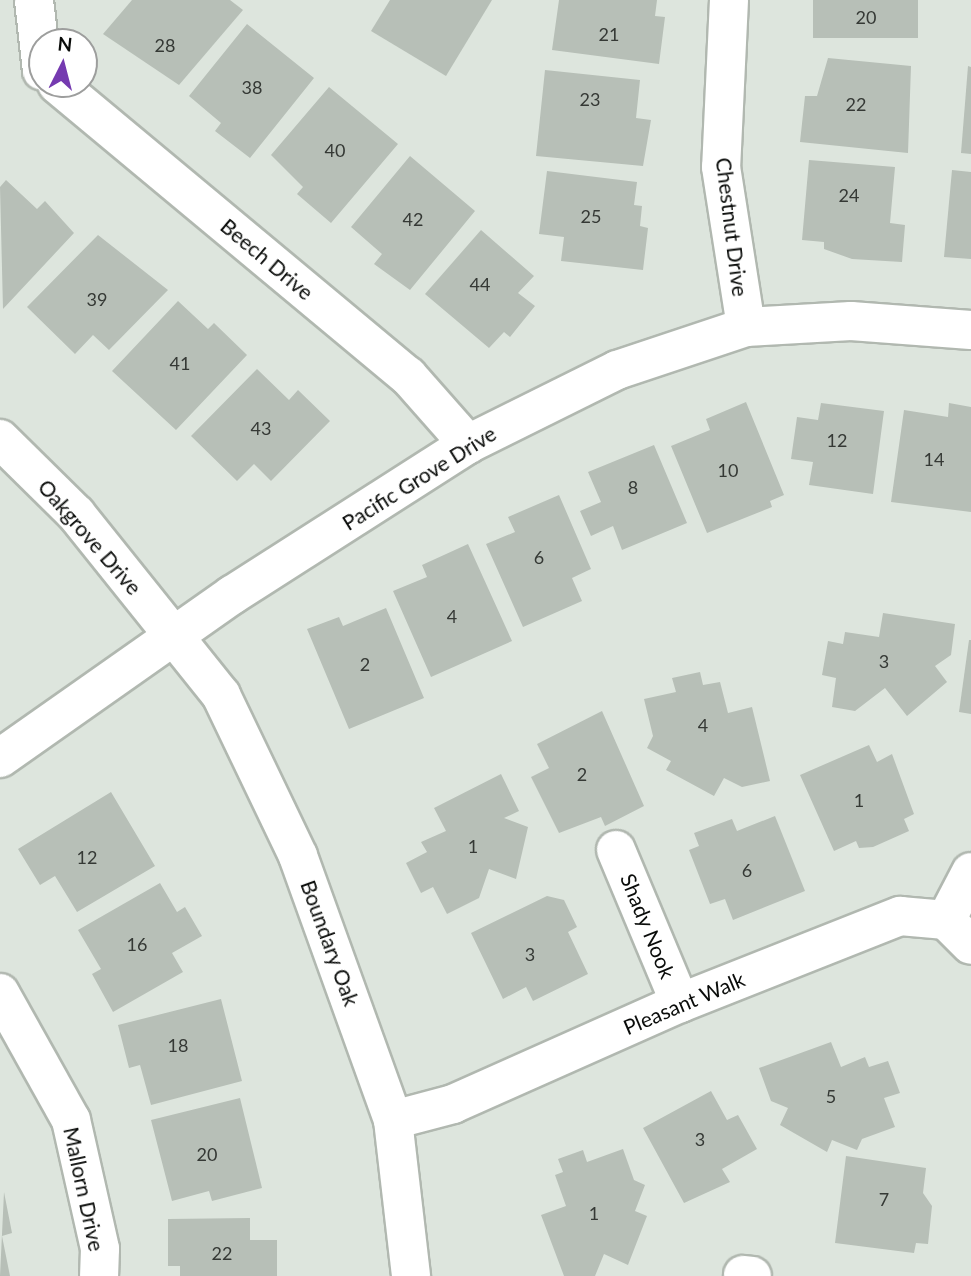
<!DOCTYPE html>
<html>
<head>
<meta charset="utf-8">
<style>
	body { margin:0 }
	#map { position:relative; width:971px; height:1276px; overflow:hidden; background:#dde5dd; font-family:Lato,sans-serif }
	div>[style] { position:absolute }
	.building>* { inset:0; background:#b7bfb7; transform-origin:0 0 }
	.roads { filter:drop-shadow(2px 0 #b1b8b0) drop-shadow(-2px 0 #b1b8b0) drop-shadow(0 2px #b1b8b0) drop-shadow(0 -2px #b1b8b0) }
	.street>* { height:38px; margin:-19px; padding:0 19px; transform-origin:19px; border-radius:19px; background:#fff }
	.secondary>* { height:38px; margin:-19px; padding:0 19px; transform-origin:19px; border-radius:19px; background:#fff }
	span { translate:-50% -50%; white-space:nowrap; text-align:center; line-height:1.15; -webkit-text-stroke:5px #fff; paint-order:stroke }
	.number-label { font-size:18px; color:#353935 }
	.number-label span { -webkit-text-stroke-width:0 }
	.street-label { font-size:21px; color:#0a0c0a }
	.north { position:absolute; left:28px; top:28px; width:70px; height:70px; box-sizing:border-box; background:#fff; border:2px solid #9d9e9d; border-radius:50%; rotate:6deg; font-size:19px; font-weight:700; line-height:28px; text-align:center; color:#0a0c0a }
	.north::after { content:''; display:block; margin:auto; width:24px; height:32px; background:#753ab0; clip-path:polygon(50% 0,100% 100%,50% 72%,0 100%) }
</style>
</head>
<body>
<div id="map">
	<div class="building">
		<i style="clip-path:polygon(132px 0,230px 0,243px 10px,179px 85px,103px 34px)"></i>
		<i style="clip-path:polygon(390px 0,492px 0,446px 76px,371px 31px)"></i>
		<i style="clip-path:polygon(559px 0,657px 0,655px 16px,665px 17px,659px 64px,552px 50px)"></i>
		<i style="left:813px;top:0;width:105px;height:38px"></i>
		<i style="clip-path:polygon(247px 24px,314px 78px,250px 158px,215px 131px,221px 123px,189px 96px)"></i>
		<i style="clip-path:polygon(828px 58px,911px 66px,908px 153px,800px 142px,805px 96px,817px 96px)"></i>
		<i style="clip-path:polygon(968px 66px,971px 67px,971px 154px,961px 153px)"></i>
		<i style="clip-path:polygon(545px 70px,640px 80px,636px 118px,651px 120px,643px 166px,536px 156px)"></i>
		<i style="clip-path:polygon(329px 87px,398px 144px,331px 223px,297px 194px,303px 187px,271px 155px)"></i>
		<i style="clip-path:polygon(410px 156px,475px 211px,410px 290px,374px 264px,382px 254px,351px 227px)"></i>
		<i style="clip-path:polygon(809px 160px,895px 167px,890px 223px,905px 225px,902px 262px,852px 259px,824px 249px,824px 242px,802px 240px)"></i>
		<i style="clip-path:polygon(952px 170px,971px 172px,971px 259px,944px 257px)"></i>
		<i style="clip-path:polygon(547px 171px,637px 182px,634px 205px,642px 206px,640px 226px,648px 228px,643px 270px,561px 261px,564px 237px,539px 234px)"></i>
		<i style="clip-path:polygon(6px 180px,37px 209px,45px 201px,74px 233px,3px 309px,0 187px)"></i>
		<i style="clip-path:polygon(481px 230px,534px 276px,518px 293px,535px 306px,510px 337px,504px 332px,489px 348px,425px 294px)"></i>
		<i style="clip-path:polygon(98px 235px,168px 290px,109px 350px,93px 335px,75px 354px,27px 307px)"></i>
		<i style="clip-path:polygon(178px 301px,208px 329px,214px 323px,247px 355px,176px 430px,112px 371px)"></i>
		<i style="clip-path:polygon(257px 369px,289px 400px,298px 390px,330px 421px,271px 481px,254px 464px,237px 481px,191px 436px)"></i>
		<i style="clip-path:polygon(746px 402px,784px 495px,770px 501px,772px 507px,707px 533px,671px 446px,710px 430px,706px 419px)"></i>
		<i style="clip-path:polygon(821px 403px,884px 411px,873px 494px,809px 485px,813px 462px,791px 459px,797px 417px,818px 420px)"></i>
		<i style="clip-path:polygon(949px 403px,971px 407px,971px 512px,891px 502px,904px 410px,948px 417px)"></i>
		<i style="clip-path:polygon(654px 445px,687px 523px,622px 550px,613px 526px,591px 536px,580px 511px,601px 502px,588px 472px)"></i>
		<i style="clip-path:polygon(559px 495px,591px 569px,572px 578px,582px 601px,523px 627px,486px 544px,515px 532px,508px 517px)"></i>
		<i style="clip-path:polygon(468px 544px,512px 641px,431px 677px,393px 591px,427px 577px,422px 565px)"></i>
		<i style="clip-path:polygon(386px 608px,424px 698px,349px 729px,307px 629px,339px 617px,343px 626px)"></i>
		<i style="clip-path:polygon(883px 613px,955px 624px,951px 655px,935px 666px,947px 682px,907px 716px,885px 688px,855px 711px,832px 707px,836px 678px,822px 675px,828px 641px,843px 644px,845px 632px,879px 637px)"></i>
		<i style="clip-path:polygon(969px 640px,971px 640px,971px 714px,959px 712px)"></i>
		<i style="clip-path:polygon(700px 672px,703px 685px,720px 682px,728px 713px,752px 707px,770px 781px,742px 787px,724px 778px,714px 796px,666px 770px,671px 761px,647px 748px,653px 736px,644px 699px,676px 692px,672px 678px)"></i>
		<i style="clip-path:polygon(602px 711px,644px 806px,605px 826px,601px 817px,559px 833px,531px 777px,549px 768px,537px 744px)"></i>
		<i style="clip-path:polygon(869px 745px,877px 762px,892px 754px,914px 814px,904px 819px,909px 831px,873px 847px,859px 848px,856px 841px,834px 851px,800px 775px)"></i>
		<i style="clip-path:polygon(501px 774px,519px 811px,504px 818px,528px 827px,516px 879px,489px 869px,479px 898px,447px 914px,433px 887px,421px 893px,406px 863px,427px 852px,421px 842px,446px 831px,434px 808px)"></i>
		<i style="clip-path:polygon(111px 792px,155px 866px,77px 912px,55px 876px,40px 885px,18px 849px)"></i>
		<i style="clip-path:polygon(775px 816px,805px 891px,733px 920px,725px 899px,710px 904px,689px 850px,699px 846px,694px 833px,732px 819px,737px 831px)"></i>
		<i style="clip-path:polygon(160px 883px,177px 912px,185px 907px,202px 936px,172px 953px,183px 972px,113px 1012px,92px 974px,101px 969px,78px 930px)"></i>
		<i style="clip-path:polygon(547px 896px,564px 900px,577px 927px,568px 932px,588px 974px,533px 1001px,526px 987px,503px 999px,471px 933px)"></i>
		<i style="clip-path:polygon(221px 999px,242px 1081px,151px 1105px,140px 1065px,129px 1068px,118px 1025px)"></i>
		<i style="clip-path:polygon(831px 1042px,841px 1067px,865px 1057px,869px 1067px,888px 1061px,900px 1093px,884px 1098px,895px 1127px,862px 1139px,857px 1150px,832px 1140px,827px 1152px,780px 1125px,788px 1108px,771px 1101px,759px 1068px)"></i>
		<i style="clip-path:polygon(711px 1091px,727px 1120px,738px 1115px,757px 1149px,722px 1169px,730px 1182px,684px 1203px,643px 1128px)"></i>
		<i style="clip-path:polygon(240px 1098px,262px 1188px,212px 1201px,209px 1191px,172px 1201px,151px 1120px)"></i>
		<i style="clip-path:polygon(623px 1149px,634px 1180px,645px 1185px,635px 1211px,647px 1216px,628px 1265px,604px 1254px,595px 1276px,564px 1276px,541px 1215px,566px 1206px,555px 1175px,563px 1172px,558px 1159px,583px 1150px,587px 1162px)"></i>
		<i style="clip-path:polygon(846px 1156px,926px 1168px,923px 1193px,932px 1206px,928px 1244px,916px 1243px,914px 1253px,835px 1243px)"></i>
		<i style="clip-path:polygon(4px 1192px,12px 1233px,2px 1236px,10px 1276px,0 1276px)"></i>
		<i style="clip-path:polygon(250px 1218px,250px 1240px,277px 1240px,277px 1276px,180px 1276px,180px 1266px,168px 1266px,168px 1219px)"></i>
	</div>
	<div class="roads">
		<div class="street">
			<i style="left:34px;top:0;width:71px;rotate:83.6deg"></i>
			<i style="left:729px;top:0;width:167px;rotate:92.7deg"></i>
			<i style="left:721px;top:167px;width:162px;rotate:81.1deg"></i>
			<i style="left:57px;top:84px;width:457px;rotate:39.8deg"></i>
			<i style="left:408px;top:376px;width:91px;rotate:48.6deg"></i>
			<i style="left:0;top:758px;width:284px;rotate:-35.1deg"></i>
			<i style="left:232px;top:595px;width:280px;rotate:-32.6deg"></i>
			<i style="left:468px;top:444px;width:166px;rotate:-26.4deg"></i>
			<i style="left:617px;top:370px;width:136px;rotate:-18.4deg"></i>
			<i style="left:746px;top:327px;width:105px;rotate:-3.3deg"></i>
			<i style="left:851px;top:321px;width:120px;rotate:4.3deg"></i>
			<i style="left:616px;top:850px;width:166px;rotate:67.3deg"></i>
			<i style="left:946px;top:920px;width:54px;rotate:-62.5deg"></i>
			<i style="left:0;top:993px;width:145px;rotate:60.8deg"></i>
			<i style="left:71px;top:1120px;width:132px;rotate:77.3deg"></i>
			<i style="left:100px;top:1249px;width:27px;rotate:92deg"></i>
			<i style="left:393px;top:1120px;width:62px;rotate:-14.9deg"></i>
			<i style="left:453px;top:1104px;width:248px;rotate:-24deg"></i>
			<i style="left:680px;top:1003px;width:237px;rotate:-21.6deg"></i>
			<i style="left:900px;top:916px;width:46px;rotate:5deg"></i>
			<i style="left:946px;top:920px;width:35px;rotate:45deg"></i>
			<i style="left:743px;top:1275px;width:9px;rotate:6deg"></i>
		</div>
		<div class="secondary">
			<i style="left:0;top:439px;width:107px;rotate:44.6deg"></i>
			<i style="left:76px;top:514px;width:232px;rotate:51.3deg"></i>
			<i style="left:221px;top:695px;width:178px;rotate:64.4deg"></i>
			<i style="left:298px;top:856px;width:281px;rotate:70.2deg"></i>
			<i style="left:393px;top:1120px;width:157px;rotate:83.4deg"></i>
		</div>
	</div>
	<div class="number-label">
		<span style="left:866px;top:17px">20</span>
		<span style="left:609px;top:34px">21</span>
		<span style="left:165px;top:45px">28</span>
		<span style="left:252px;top:87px">38</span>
		<span style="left:590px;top:99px">23</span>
		<span style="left:856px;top:104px">22</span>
		<span style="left:335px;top:150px">40</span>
		<span style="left:849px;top:195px">24</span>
		<span style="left:591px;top:216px">25</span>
		<span style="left:413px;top:219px">42</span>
		<span style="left:480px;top:284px">44</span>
		<span style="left:97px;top:299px">39</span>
		<span style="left:180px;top:363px">41</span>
		<span style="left:261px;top:428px">43</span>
		<span style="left:837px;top:440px">12</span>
		<span style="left:934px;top:459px">14</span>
		<span style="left:728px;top:470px">10</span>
		<span style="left:633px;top:487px">8</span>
		<span style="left:539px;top:557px">6</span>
		<span style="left:452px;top:616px">4</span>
		<span style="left:884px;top:661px">3</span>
		<span style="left:365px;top:664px">2</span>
		<span style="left:703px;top:725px">4</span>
		<span style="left:582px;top:774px">2</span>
		<span style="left:859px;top:800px">1</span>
		<span style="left:473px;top:846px">1</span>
		<span style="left:87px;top:857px">12</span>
		<span style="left:747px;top:870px">6</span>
		<span style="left:137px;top:944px">16</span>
		<span style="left:530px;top:954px">3</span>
		<span style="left:178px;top:1045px">18</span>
		<span style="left:831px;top:1096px">5</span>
		<span style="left:700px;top:1139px">3</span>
		<span style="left:207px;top:1154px">20</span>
		<span style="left:884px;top:1199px">7</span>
		<span style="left:594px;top:1213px">1</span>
		<span style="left:222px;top:1253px">22</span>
	</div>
	<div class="street-label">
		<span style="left:732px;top:227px;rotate:83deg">Chestnut Drive</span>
		<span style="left:267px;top:259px;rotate:40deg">Beech Drive</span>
		<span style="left:419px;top:478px;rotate:-32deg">Pacific Grove Drive</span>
		<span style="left:90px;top:537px;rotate:49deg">Oakgrove Drive</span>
		<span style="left:648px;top:926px;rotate:68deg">Shady Nook</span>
		<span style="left:330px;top:943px;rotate:70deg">Boundary Oak</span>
		<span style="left:684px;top:1003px;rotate:-23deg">Pleasant Walk</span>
		<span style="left:84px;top:1189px;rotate:78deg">Mallorn Drive</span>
	</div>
	<div class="north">N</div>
</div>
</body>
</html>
